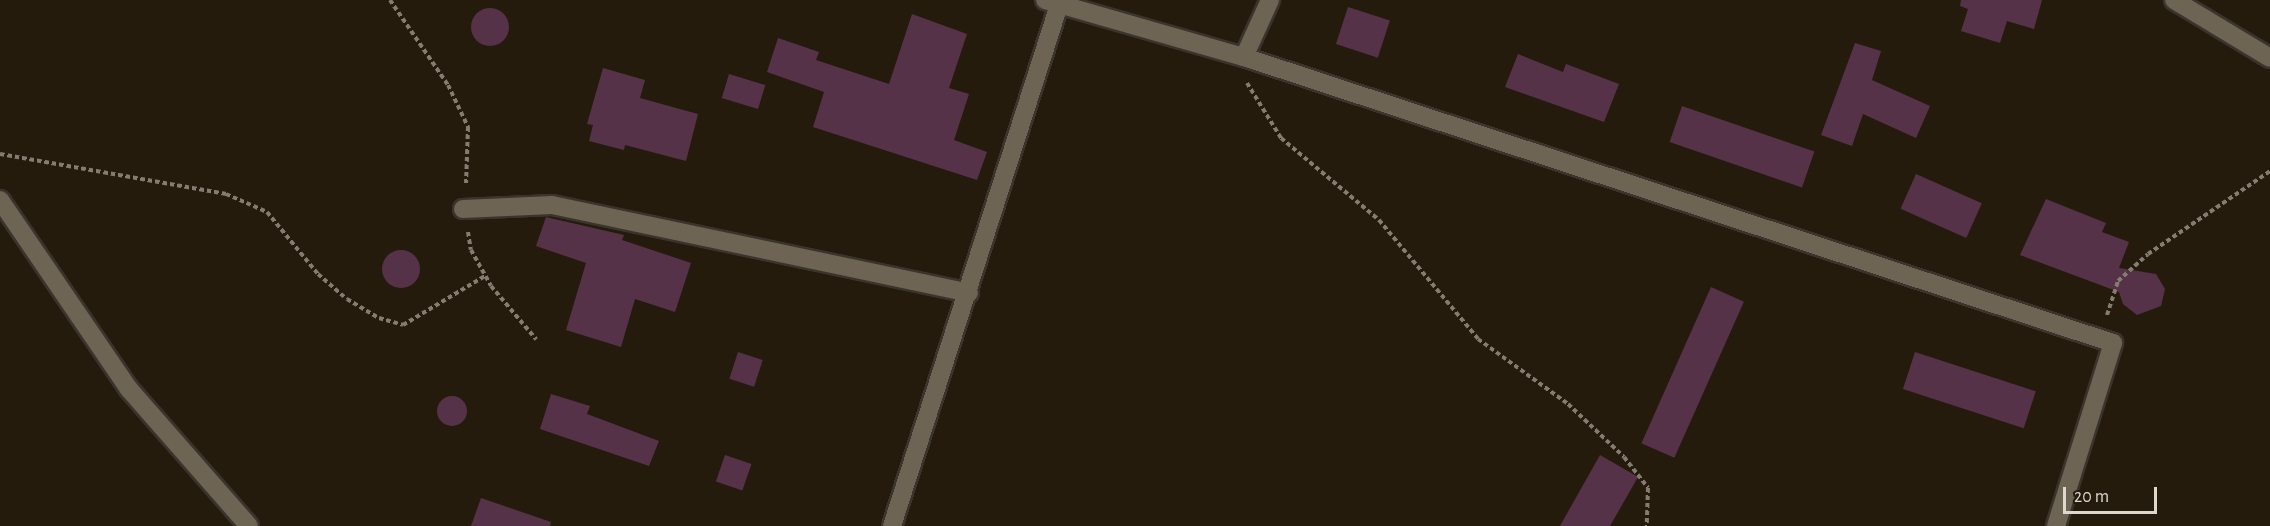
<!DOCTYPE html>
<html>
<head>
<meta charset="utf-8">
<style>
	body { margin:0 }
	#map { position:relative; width:2270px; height:526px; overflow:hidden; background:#241b0d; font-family:"Alegreya Sans",sans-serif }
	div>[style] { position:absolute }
	.building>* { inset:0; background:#563248; transform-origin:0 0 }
	.round { border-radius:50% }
	.path>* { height:4px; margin-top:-2px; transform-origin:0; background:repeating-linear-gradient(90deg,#847c71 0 4.5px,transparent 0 7.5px) }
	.roads { filter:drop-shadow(2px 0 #3b342d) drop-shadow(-2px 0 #3b342d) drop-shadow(0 2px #3b342d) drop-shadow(0 -2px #3b342d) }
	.street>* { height:18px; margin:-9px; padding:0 9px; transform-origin:9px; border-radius:9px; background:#6e6453 }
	span { translate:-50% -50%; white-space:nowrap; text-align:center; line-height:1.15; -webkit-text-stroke:5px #241b0d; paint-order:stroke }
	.scale { position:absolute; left:2063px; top:487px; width:94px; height:27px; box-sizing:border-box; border:3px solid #ddd7ce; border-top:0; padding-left:8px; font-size:18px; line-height:21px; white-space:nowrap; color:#ddd7ce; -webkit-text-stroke:4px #241b0d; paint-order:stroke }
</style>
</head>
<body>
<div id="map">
	<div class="building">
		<i style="clip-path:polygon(1961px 0,2042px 0,2034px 29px,2007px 21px,2000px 43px,1961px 31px,1968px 9px,1960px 6px)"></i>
		<i style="left:1348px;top:7px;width:44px;height:39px;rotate:18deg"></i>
		<i class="round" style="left:471px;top:8px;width:38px;height:38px"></i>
		<i style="clip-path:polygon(912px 14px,967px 34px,949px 88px,969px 94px,954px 140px,987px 152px,977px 180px,813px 127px,824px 92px,767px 72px,778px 38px,819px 52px,816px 60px,889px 84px)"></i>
		<i style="clip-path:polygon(1855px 43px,1881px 51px,1872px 80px,1930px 106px,1916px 138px,1863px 114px,1852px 146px,1821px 135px)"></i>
		<i style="clip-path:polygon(1518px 54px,1563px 72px,1566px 64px,1619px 84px,1604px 122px,1505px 87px)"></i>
		<i style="clip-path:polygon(603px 68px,645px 80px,640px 98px,698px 114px,686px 161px,625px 145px,624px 150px,589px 141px,593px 125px,587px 124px)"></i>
		<i style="left:729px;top:74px;width:38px;height:25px;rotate:17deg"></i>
		<i style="left:1682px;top:106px;width:140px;height:38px;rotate:19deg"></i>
		<i style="left:1916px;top:174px;width:72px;height:38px;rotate:24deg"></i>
		<i style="clip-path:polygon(2046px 199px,2106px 223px,2102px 232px,2129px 242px,2119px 268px,2156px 274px,2165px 289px,2161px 306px,2137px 315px,2123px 304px,2119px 292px,2020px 255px)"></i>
		<i style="clip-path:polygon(546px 217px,624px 235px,622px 240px,691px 263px,675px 312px,635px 299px,621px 347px,566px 330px,586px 263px,536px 246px)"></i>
		<i class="round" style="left:382px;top:250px;width:38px;height:38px"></i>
		<i style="left:1711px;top:287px;width:36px;height:171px;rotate:24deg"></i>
		<i style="left:738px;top:352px;width:26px;height:28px;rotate:18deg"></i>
		<i style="left:1915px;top:352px;width:127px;height:39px;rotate:18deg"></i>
		<i style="clip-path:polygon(551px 394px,590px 406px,587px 414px,659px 441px,649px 466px,540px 429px)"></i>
		<i class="round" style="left:437px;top:396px;width:30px;height:30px"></i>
		<i style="left:725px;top:455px;width:28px;height:28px;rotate:19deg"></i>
		<i style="clip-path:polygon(1600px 455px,1638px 477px,1610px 526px,1560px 526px)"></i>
		<i style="clip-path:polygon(481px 498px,551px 522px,550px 526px,471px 526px)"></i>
	</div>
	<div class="path">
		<i style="left:390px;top:0;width:103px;rotate:55.7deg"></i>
		<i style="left:448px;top:85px;width:47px;rotate:64.5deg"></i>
		<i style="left:468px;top:127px;width:56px;rotate:92deg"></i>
		<i style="left:1247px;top:83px;width:65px;rotate:58.3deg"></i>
		<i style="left:1281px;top:138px;width:128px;rotate:39.9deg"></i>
		<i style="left:1379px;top:220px;width:155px;rotate:50.2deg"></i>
		<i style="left:1478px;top:339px;width:111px;rotate:35.8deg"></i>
		<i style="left:1568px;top:404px;width:77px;rotate:43.4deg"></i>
		<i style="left:1624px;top:457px;width:39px;rotate:52deg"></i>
		<i style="left:1648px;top:488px;width:38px;rotate:92deg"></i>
		<i style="left:0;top:154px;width:230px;rotate:10deg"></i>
		<i style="left:226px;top:194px;width:45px;rotate:23.7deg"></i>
		<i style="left:267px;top:212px;width:80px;rotate:50.6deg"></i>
		<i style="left:318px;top:274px;width:38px;rotate:41deg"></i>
		<i style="left:347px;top:299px;width:37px;rotate:31deg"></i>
		<i style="left:379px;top:318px;width:25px;rotate:16deg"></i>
		<i style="left:403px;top:325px;width:96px;rotate:-30.9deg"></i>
		<i style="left:468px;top:232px;width:18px;rotate:81deg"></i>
		<i style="left:471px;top:250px;width:41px;rotate:60.9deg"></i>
		<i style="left:491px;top:286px;width:70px;rotate:49.7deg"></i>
		<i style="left:2107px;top:315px;width:36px;rotate:-72deg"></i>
		<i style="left:2118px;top:281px;width:40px;rotate:-42deg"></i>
		<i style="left:2148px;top:254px;width:148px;rotate:-34.2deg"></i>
	</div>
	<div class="roads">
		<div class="street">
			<i style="left:1045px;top:0;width:207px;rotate:16deg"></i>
			<i style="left:1244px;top:57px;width:915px;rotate:18.22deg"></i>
			<i style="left:2113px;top:343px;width:192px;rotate:107.3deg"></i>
			<i style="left:2174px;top:0;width:112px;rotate:31.1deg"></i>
			<i style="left:1244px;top:57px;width:63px;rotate:-65.5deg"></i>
			<i style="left:0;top:200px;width:229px;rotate:55.7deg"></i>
			<i style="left:129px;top:389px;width:182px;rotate:48.8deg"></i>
			<i style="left:463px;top:209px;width:89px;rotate:-2.6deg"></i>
			<i style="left:552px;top:205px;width:426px;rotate:11.9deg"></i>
			<i style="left:892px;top:526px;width:547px;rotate:-72.23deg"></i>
		</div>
	</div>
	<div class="scale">20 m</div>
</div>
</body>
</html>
